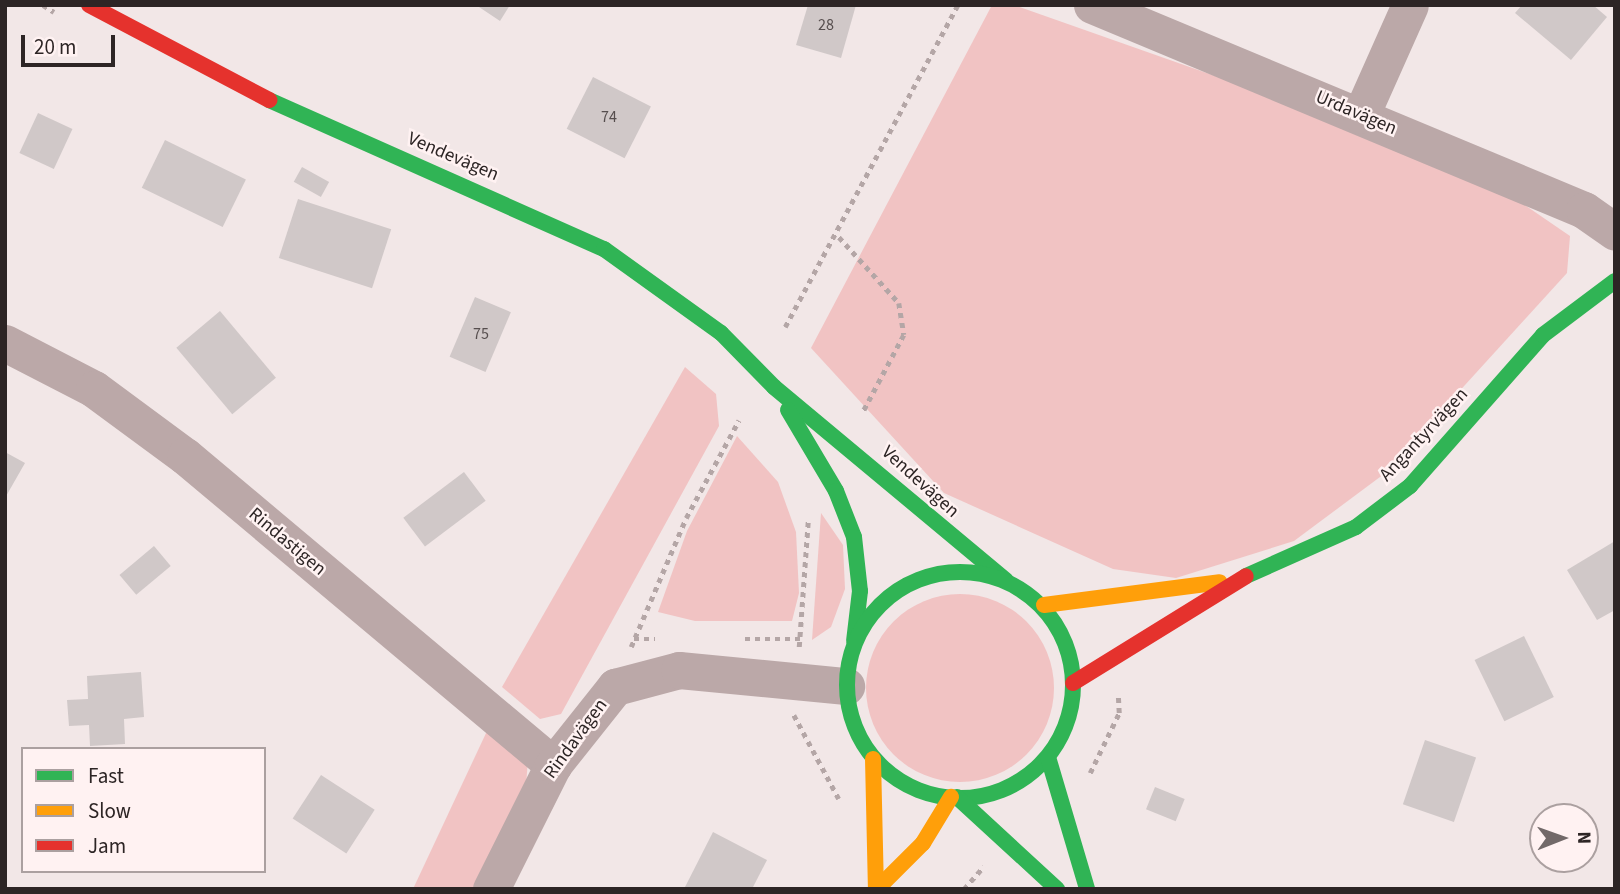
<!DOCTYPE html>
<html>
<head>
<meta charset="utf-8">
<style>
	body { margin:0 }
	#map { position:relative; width:1620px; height:894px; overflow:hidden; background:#f2e7e7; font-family:"Source Sans 3",sans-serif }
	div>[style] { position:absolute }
	.green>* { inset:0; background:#f1c3c3 }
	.round { border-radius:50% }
	.building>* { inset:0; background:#d0c8c8; transform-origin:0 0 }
	.path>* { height:4.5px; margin-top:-2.25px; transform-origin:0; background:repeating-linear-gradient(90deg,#b4a6a6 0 5px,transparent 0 10px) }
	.street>* { height:37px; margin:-18.5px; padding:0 18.5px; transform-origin:18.5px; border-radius:18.5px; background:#bba8a8 }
	.fast>* { height:16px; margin:-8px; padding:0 8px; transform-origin:8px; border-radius:8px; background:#30b455 }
	.fast>.ring { margin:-8px; padding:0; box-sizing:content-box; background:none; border:16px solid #30b455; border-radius:50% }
	.slow>* { height:16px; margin:-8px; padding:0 8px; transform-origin:8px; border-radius:8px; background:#ff9f0a }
	.jam>* { height:16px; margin:-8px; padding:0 8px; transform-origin:8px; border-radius:8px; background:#e5322d }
	span { translate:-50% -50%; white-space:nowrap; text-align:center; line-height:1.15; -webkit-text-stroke:5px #fff2f2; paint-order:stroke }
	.number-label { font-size:16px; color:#564e4e }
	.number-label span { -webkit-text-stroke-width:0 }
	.street-label { font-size:19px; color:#2d2525 }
	.frame { position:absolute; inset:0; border:7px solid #2d2525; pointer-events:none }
	.legend { position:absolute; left:21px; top:747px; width:245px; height:126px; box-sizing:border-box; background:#fff2f2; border:2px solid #aba0a0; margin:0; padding:9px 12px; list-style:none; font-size:21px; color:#2d2525 }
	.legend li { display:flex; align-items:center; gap:14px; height:35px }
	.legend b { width:35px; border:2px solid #aba0a0 }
	.north { position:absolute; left:1529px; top:803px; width:70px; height:70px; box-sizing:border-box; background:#fff2f2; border:2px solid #aba0a0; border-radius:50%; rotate:89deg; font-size:19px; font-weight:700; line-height:28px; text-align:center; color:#2d2525 }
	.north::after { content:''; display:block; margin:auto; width:24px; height:32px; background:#726969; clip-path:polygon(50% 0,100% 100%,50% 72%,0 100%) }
	.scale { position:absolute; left:21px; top:35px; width:94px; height:32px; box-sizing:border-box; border:4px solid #2d2525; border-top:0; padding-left:9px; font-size:21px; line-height:24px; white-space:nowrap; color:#2d2525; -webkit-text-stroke:5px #fff2f2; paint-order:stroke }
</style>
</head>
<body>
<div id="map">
	<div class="green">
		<i style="clip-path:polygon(992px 5px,1014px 5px,1286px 101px,1507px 193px,1570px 236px,1567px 273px,1384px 474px,1294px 541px,1176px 578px,1113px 569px,944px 493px,811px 348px)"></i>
		<i style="clip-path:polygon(685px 367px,716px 394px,719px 426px,561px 714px,540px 719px,502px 687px)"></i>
		<i style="clip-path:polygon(737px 436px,778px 482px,796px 532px,799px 593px,792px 621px,695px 621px,658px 612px,687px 531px)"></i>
		<i style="clip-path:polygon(821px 513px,843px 545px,845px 589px,831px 627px,812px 640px)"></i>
		<i class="round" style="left:866px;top:594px;width:188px;height:188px"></i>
		<i style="clip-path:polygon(487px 731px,528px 759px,526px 786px,479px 889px,413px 889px)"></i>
	</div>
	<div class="building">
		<i style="clip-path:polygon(476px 5px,510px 5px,500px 21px)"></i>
		<i style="clip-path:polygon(808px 5px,856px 5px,841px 58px,796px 45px)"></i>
		<i style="clip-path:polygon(1522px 5px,1593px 5px,1607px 17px,1571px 60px,1515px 13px)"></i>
		<i style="left:593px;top:77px;width:65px;height:58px;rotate:27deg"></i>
		<i style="left:38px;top:113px;width:38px;height:44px;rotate:25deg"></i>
		<i style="left:165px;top:140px;width:90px;height:53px;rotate:26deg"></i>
		<i style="left:302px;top:167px;width:31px;height:17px;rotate:29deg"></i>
		<i style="left:298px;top:199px;width:98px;height:62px;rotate:18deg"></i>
		<i style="left:475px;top:297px;width:39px;height:65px;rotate:23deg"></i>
		<i style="left:220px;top:311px;width:87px;height:57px;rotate:50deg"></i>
		<i style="clip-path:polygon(5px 452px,25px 463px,5px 498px)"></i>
		<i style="left:464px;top:472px;width:36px;height:76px;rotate:53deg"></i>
		<i style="clip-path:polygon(1615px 541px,1615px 610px,1597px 620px,1567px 570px)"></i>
		<i style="left:154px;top:546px;width:26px;height:45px;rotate:50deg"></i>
		<i style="left:1524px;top:636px;width:68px;height:55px;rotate:64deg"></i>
		<i style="clip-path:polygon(141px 672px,144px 717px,124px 719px,125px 744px,90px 746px,89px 725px,69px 726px,67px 700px,88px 699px,87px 676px)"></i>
		<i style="left:1425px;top:740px;width:54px;height:68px;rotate:19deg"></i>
		<i style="left:321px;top:775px;width:64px;height:52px;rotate:33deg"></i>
		<i style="left:1155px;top:787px;width:32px;height:24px;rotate:22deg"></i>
		<i style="clip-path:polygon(713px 832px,767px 860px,752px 889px,684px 889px)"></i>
	</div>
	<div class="path">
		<i style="left:43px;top:5px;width:13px;rotate:32deg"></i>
		<i style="left:839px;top:237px;width:89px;rotate:47.7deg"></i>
		<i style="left:899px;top:303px;width:32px;rotate:81deg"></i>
		<i style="left:904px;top:335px;width:89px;rotate:118deg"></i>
		<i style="left:785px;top:327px;width:366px;rotate:-61.8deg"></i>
		<i style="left:634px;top:639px;width:21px"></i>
		<i style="left:745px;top:639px;width:55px"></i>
		<i style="left:631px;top:647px;width:140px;rotate:-66.9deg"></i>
		<i style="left:686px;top:518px;width:111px;rotate:-61.6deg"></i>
		<i style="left:799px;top:647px;width:127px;rotate:-85.9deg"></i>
		<i style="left:794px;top:715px;width:95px;rotate:61.8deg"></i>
		<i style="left:1090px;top:773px;width:67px;rotate:-64.2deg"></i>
		<i style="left:1119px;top:713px;width:19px;rotate:-93deg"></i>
		<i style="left:964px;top:889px;width:30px;rotate:-49deg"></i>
	</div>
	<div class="street">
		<i style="left:1092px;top:5px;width:533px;rotate:22.62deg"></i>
		<i style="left:1584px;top:210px;width:38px;rotate:35deg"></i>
		<i style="left:1361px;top:115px;width:120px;rotate:-66deg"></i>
		<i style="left:5px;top:343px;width:100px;rotate:27.3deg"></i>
		<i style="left:94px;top:389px;width:113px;rotate:36.4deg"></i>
		<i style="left:185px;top:456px;width:481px;rotate:40deg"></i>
		<i style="left:491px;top:889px;width:139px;rotate:-63.4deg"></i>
		<i style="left:553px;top:765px;width:100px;rotate:-51.5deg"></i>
		<i style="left:615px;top:687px;width:66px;rotate:-14.9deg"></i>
		<i style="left:679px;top:670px;width:168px;rotate:5.5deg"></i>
	</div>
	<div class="fast">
		<i style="left:269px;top:100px;width:367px;rotate:24deg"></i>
		<i style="left:604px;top:249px;width:144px;rotate:35.7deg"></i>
		<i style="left:721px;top:333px;width:76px;rotate:45.5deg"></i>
		<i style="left:774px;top:387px;width:302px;rotate:39.8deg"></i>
		<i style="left:788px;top:410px;width:94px;rotate:59.3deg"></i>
		<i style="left:836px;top:491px;width:49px;rotate:68.6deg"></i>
		<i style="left:854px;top:537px;width:54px;rotate:83.7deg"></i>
		<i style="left:860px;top:591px;width:50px;rotate:96.8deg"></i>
		<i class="ring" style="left:847px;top:572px;width:210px;height:210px"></i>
		<i style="left:1246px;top:576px;width:120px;rotate:-24deg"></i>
		<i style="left:1356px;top:527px;width:68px;rotate:-37.2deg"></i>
		<i style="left:1410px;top:486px;width:201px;rotate:-48.6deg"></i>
		<i style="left:1543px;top:335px;width:90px;rotate:-36.9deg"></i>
		<i style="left:1048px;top:757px;width:138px;rotate:73.5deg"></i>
		<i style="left:957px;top:797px;width:136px;rotate:42.6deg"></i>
	</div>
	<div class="slow">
		<i style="left:1044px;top:605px;width:177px;rotate:-7.4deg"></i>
		<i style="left:873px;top:759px;width:130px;rotate:88.7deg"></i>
		<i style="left:877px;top:889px;width:65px;rotate:-45deg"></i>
		<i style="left:923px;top:843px;width:54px;rotate:-58.7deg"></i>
	</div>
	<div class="jam">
		<i style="left:89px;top:5px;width:204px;rotate:27.8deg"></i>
		<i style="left:1073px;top:683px;width:203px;rotate:-31.7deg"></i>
	</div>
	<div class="number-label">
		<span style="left:826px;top:25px">28</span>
		<span style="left:609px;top:117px">74</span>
		<span style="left:481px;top:334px">75</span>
	</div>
	<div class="street-label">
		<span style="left:1356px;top:113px;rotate:23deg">Urdavägen</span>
		<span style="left:453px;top:157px;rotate:23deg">Vendevägen</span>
		<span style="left:1424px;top:435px;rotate:-47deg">Angantyrvägen</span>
		<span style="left:920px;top:482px;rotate:42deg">Vendevägen</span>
		<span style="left:287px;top:542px;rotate:40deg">Rindastigen</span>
		<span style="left:576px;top:739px;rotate:-54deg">Rindavägen</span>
	</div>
	<div class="frame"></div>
	<ul class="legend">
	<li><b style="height:9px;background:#30b455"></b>Fast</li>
	<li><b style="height:9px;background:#ff9f0a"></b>Slow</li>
	<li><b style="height:9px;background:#e5322d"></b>Jam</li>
	</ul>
	<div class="north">N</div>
	<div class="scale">20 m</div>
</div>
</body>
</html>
